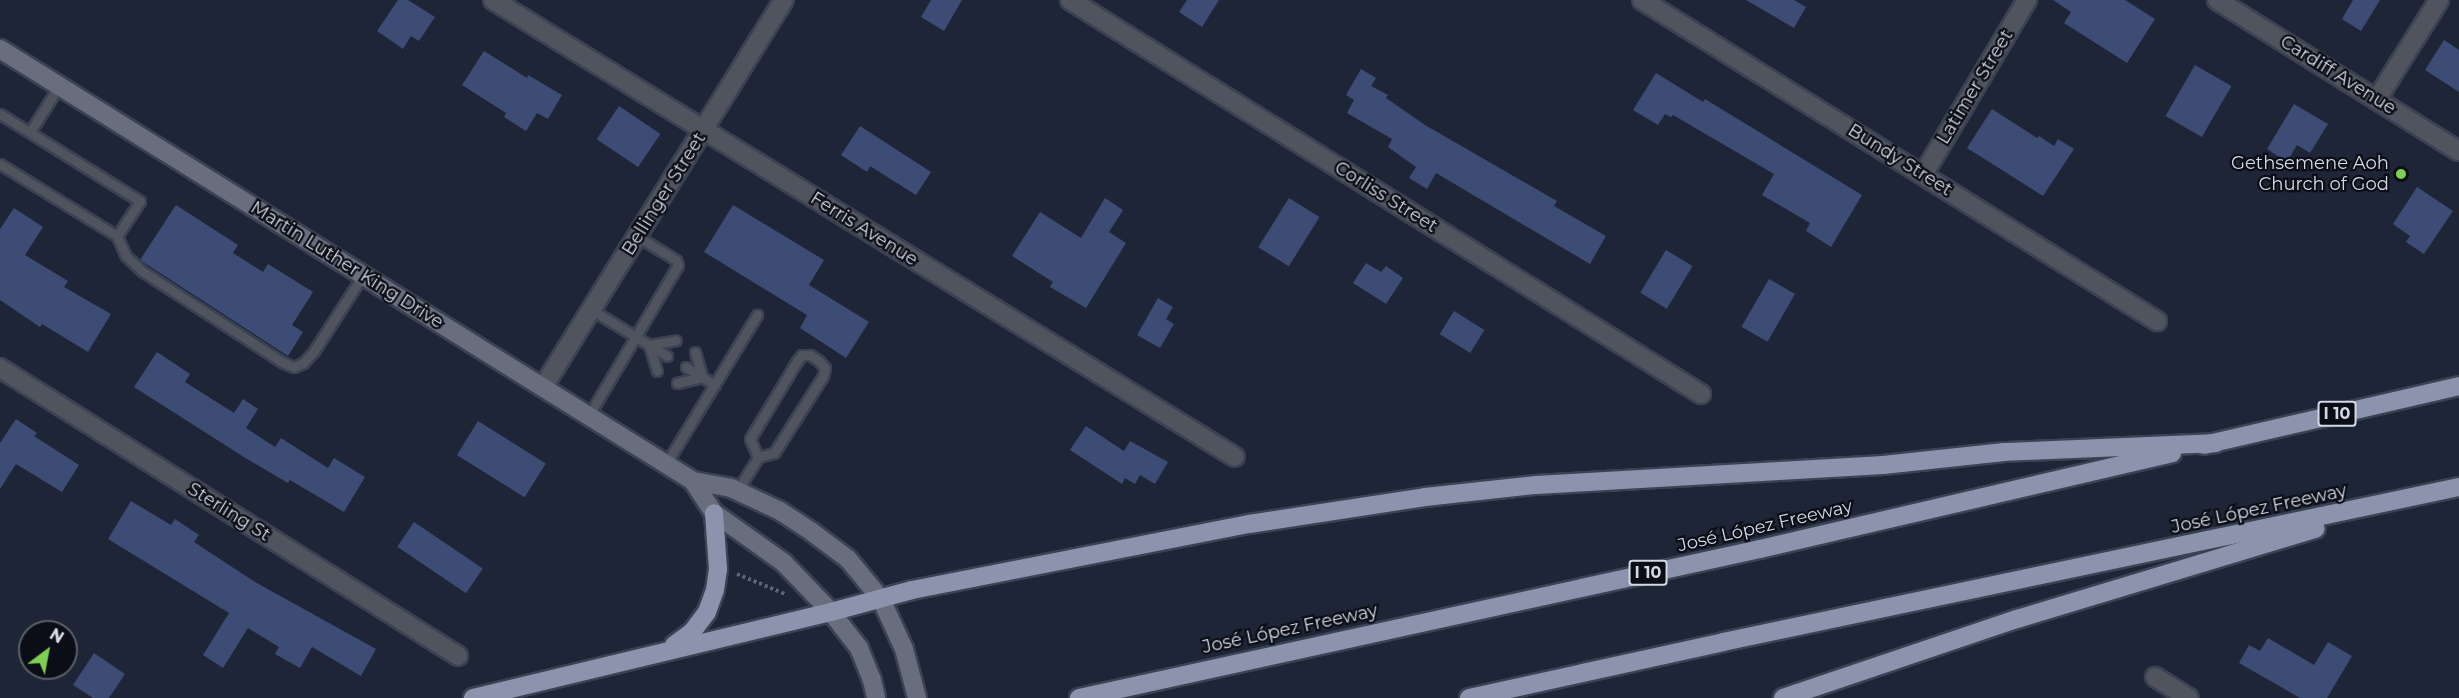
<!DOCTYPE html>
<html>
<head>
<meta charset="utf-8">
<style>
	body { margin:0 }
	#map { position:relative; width:2459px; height:698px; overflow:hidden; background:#1d2537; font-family:Montserrat,sans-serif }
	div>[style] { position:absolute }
	.building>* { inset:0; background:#3c4c75; transform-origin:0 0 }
	.path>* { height:4px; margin-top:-2px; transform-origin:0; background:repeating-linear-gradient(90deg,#5d6474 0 3px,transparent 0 6px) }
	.roads { filter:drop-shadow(2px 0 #3a4253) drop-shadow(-2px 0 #3a4253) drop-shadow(0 2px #3a4253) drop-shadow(0 -2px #3a4253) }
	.lane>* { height:9px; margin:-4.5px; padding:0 4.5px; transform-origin:4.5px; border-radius:4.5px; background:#50545e }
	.street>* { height:18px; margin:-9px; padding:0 9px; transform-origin:9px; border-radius:9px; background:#50545e }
	.secondary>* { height:18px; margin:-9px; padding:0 9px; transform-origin:9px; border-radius:9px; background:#686e7d }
	.highway>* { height:18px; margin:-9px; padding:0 9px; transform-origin:9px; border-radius:9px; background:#8b94ac }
	.dots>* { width:16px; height:16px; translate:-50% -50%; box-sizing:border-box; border:3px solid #0b0e16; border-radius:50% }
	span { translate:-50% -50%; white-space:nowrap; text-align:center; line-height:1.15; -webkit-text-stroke:4.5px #0b0e16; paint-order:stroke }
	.shield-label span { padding:2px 4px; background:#0b0e16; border:2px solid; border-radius:4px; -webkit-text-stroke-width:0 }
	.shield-label { font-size:16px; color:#d4d9e6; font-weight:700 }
	.street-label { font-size:18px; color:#d4d9e6 }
	.poi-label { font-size:18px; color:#d4d9e6 }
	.right { translate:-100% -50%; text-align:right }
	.north { position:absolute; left:18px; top:620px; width:60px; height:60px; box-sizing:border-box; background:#0b0e16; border:2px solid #5b5f69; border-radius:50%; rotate:32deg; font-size:16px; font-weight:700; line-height:24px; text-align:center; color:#d4d9e6 }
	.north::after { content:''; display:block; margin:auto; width:21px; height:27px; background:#7ed053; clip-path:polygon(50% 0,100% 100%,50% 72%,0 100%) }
</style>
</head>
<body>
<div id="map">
	<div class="building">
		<i style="clip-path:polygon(398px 0,408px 0,435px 17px,419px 41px,411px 36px,403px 49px,377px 31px)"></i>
		<i style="clip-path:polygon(931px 0,962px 0,944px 31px,921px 17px)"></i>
		<i style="clip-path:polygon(1187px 0,1219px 0,1202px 27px,1179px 12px)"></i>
		<i style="clip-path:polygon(1746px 0,1794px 0,1806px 7px,1794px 28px)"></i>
		<i style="clip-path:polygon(2053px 0,2125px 0,2155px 19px,2127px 63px,2064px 23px,2071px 12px)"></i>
		<i style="clip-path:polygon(2353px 0,2380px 0,2361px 31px,2342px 19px)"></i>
		<i style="clip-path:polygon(2444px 40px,2459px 50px,2459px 92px,2425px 70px)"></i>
		<i style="clip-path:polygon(484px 51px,527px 78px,528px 75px,562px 95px,548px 119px,537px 113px,526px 131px,504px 117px,506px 113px,462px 85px)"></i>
		<i style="left:2195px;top:65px;width:42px;height:59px;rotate:30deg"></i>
		<i style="clip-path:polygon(1361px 69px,1376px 78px,1371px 86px,1388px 95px,1386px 98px,1425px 125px,1557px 201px,1554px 206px,1606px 236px,1590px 264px,1436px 173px,1427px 189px,1409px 178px,1416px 167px,1388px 147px,1392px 139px,1347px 113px,1354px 100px,1346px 95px)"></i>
		<i style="clip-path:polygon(1656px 73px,1703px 102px,1705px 99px,1862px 195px,1831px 247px,1806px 231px,1810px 223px,1762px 195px,1774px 174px,1673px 115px,1671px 117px,1665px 114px,1658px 125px,1633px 110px)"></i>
		<i style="clip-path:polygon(2294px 104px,2328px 124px,2310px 153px,2297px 145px,2287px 162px,2267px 149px)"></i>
		<i style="left:619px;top:106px;width:50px;height:40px;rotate:34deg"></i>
		<i style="clip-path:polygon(1992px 109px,2037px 138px,2039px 136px,2054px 146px,2058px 139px,2074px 149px,2043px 196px,1967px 148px)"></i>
		<i style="clip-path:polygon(860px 126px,931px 172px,916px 195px,870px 166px,867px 172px,841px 155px)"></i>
		<i style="clip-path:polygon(2417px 187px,2453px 211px,2424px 254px,2406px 242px,2410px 236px,2393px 224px)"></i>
		<i style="clip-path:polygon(1105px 198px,1123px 210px,1109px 232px,1126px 243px,1086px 308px,1050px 287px,1053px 282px,1012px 256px,1040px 212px,1081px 238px)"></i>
		<i style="left:1289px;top:198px;width:36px;height:58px;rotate:32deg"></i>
		<i style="clip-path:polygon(176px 205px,238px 245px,233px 253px,263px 272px,268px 264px,313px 292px,292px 325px,303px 332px,288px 356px,140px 260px)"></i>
		<i style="clip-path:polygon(733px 205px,824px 260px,809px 285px,869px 322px,846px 358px,800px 328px,807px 315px,704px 252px)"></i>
		<i style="clip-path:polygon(14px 208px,43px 227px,25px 255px,68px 281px,64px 287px,111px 314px,88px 352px,42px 324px,40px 327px,0 300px,0 229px)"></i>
		<i style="left:1666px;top:250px;width:31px;height:50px;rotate:31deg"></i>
		<i style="clip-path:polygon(1366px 263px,1381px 272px,1386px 266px,1403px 278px,1386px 304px,1353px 283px)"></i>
		<i style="left:1769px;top:279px;width:30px;height:55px;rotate:30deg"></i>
		<i style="clip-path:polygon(1158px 298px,1173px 307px,1166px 319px,1174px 324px,1160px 348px,1137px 335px)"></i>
		<i style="left:1454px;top:311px;width:36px;height:27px;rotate:32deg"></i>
		<i style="clip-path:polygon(157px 352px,190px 374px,185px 382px,234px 413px,243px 399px,258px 409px,246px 428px,275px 447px,281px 438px,328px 468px,334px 458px,365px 477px,344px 512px,290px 480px,288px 483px,247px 459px,134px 387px)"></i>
		<i style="clip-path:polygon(16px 419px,37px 433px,34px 436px,79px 465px,62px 492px,16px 464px,0 489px,0 443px)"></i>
		<i style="left:478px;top:421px;width:80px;height:40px;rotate:32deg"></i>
		<i style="clip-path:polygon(1086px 426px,1124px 451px,1130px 441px,1168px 462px,1155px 484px,1140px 475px,1135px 484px,1125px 478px,1122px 484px,1070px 450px)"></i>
		<i style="clip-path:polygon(131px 501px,171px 525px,175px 519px,199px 535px,194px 542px,255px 582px,376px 649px,361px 676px,312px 647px,300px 668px,275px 654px,279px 647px,248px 628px,223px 668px,203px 655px,229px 613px,108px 539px)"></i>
		<i style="left:414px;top:522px;width:83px;height:30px;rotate:34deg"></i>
		<i style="clip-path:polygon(2268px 638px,2314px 665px,2328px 642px,2352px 656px,2327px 698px,2300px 698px,2239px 663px,2249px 645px,2260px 651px)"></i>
		<i style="clip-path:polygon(94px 653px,125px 674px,109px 698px,93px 698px,73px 685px)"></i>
	</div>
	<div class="path">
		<i style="left:737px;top:574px;width:52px;rotate:22.6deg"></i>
	</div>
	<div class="roads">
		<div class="lane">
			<i style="left:0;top:114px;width:165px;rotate:31.9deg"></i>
			<i style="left:140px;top:201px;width:42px;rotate:123.3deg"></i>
			<i style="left:117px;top:236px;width:137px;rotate:-148.4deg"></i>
			<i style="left:30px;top:132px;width:54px;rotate:-57.8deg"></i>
			<i style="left:117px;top:236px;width:22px;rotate:66deg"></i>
			<i style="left:126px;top:256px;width:22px;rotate:43deg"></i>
			<i style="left:142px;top:271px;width:167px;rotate:33deg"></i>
			<i style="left:282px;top:362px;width:13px;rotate:23deg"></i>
			<i style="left:294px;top:367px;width:10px;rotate:-24deg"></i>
			<i style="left:303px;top:363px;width:16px;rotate:-47deg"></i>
			<i style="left:314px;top:351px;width:90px;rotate:-57.2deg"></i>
			<i style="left:592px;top:310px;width:88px;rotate:31.5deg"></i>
			<i style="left:649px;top:345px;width:27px;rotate:-10deg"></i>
			<i style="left:649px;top:345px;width:27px;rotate:73deg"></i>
			<i style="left:695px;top:352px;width:26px;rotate:74deg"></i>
			<i style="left:686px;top:367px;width:34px;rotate:32deg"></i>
			<i style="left:677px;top:383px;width:26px;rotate:-13deg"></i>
			<i style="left:589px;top:415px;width:174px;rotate:-59.3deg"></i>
			<i style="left:678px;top:265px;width:5px;rotate:-112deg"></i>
			<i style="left:676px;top:260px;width:46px;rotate:-148.4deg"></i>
			<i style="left:666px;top:464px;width:175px;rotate:-58.6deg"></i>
			<i style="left:737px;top:491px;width:40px;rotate:-58deg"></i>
			<i style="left:758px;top:457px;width:16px;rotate:-14deg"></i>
			<i style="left:774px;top:453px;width:91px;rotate:-57.5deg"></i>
			<i style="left:823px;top:376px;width:8px;rotate:-76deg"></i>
			<i style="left:825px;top:368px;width:9px;rotate:-131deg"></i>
			<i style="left:819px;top:361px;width:11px;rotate:-146deg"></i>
			<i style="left:810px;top:355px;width:8px;rotate:180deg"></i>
			<i style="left:802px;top:355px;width:8px;rotate:130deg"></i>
			<i style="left:797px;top:361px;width:91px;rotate:121.1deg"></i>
			<i style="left:750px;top:439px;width:20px;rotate:66deg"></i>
		</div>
		<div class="street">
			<i style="left:493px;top:0;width:871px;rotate:31.63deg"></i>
			<i style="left:1070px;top:0;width:744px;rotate:31.98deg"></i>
			<i style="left:1642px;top:0;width:607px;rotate:31.94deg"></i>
			<i style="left:2217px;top:0;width:285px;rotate:32deg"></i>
			<i style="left:2377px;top:99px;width:117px;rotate:-57.9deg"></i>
			<i style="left:1923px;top:175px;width:204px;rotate:-59.3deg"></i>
			<i style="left:0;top:368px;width:541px;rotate:32.16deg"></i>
			<i style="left:543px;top:387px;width:456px;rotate:-58.1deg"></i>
			<i style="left:2155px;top:677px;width:40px;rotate:32deg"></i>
		</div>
		<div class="secondary">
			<i style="left:0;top:49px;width:817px;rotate:31.94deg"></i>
			<i style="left:693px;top:481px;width:39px;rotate:10deg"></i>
			<i style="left:731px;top:488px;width:54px;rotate:25.1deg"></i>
			<i style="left:780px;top:511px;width:38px;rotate:33deg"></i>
			<i style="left:812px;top:532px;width:45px;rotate:36.9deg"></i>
			<i style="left:848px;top:559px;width:52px;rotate:50.5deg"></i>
			<i style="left:881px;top:599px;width:55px;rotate:65.3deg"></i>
			<i style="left:904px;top:649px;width:51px;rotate:75.1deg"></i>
			<i style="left:693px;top:481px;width:38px;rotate:57deg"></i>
			<i style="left:714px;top:513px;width:86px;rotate:35.5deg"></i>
			<i style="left:784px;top:563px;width:68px;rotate:46.2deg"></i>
			<i style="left:831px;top:612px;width:46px;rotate:52.1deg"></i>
			<i style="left:859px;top:648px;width:35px;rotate:68deg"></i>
			<i style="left:872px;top:680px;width:18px;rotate:77deg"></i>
		</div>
		<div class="highway">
			<i style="left:2204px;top:445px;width:262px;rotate:-13deg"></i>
			<i style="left:674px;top:645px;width:22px;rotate:-36deg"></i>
			<i style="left:692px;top:632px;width:25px;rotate:-53deg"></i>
			<i style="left:707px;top:612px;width:23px;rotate:-70deg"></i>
			<i style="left:715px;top:590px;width:21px;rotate:-82deg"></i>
			<i style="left:718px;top:569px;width:56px;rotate:-94.1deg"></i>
			<i style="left:473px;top:698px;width:368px;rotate:-13.5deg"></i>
			<i style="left:831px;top:612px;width:84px;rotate:-15.2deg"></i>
			<i style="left:912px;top:590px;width:343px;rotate:-11.1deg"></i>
			<i style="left:1249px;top:524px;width:178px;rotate:-8.7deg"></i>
			<i style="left:1425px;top:497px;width:112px;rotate:-6.2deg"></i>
			<i style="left:1536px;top:485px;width:348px;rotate:-3.3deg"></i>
			<i style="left:1883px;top:465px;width:122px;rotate:-6.1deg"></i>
			<i style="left:2004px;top:452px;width:212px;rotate:-2.4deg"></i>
			<i style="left:1079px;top:698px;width:697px;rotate:-12.34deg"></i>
			<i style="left:1760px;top:549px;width:423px;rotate:-13.1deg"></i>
			<i style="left:1469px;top:698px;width:260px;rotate:-12.4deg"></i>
			<i style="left:1723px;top:642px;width:752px;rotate:-11.89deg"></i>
			<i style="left:1783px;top:698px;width:247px;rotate:-18.7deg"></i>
			<i style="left:2017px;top:619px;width:312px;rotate:-16.8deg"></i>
		</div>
	</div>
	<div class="dots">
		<i style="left:2401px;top:174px;background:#7ed053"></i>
	</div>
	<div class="shield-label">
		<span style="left:2337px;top:414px">I 10</span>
		<span style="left:1648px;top:573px">I 10</span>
	</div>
	<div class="street-label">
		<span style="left:2338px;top:75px;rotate:32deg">Cardiff Avenue</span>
		<span style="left:1975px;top:87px;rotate:-59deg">Latimer Street</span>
		<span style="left:1900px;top:160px;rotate:32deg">Bundy Street</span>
		<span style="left:664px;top:194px;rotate:-58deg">Bellinger Street</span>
		<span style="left:1386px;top:197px;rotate:32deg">Corliss Street</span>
		<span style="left:864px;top:229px;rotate:32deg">Ferris Avenue</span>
		<span style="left:347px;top:265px;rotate:32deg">Martin Luther King Drive</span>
		<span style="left:2259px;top:509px;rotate:-12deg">José López Freeway</span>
		<span style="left:229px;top:512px;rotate:32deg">Sterling St</span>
		<span style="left:1765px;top:526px;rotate:-13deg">José López Freeway</span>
		<span style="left:1290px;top:629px;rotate:-12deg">José López Freeway</span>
	</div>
	<div class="poi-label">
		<span class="right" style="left:2389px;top:174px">Gethsemene Aoh<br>Church of God</span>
	</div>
	<div class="north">N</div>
</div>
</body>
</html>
